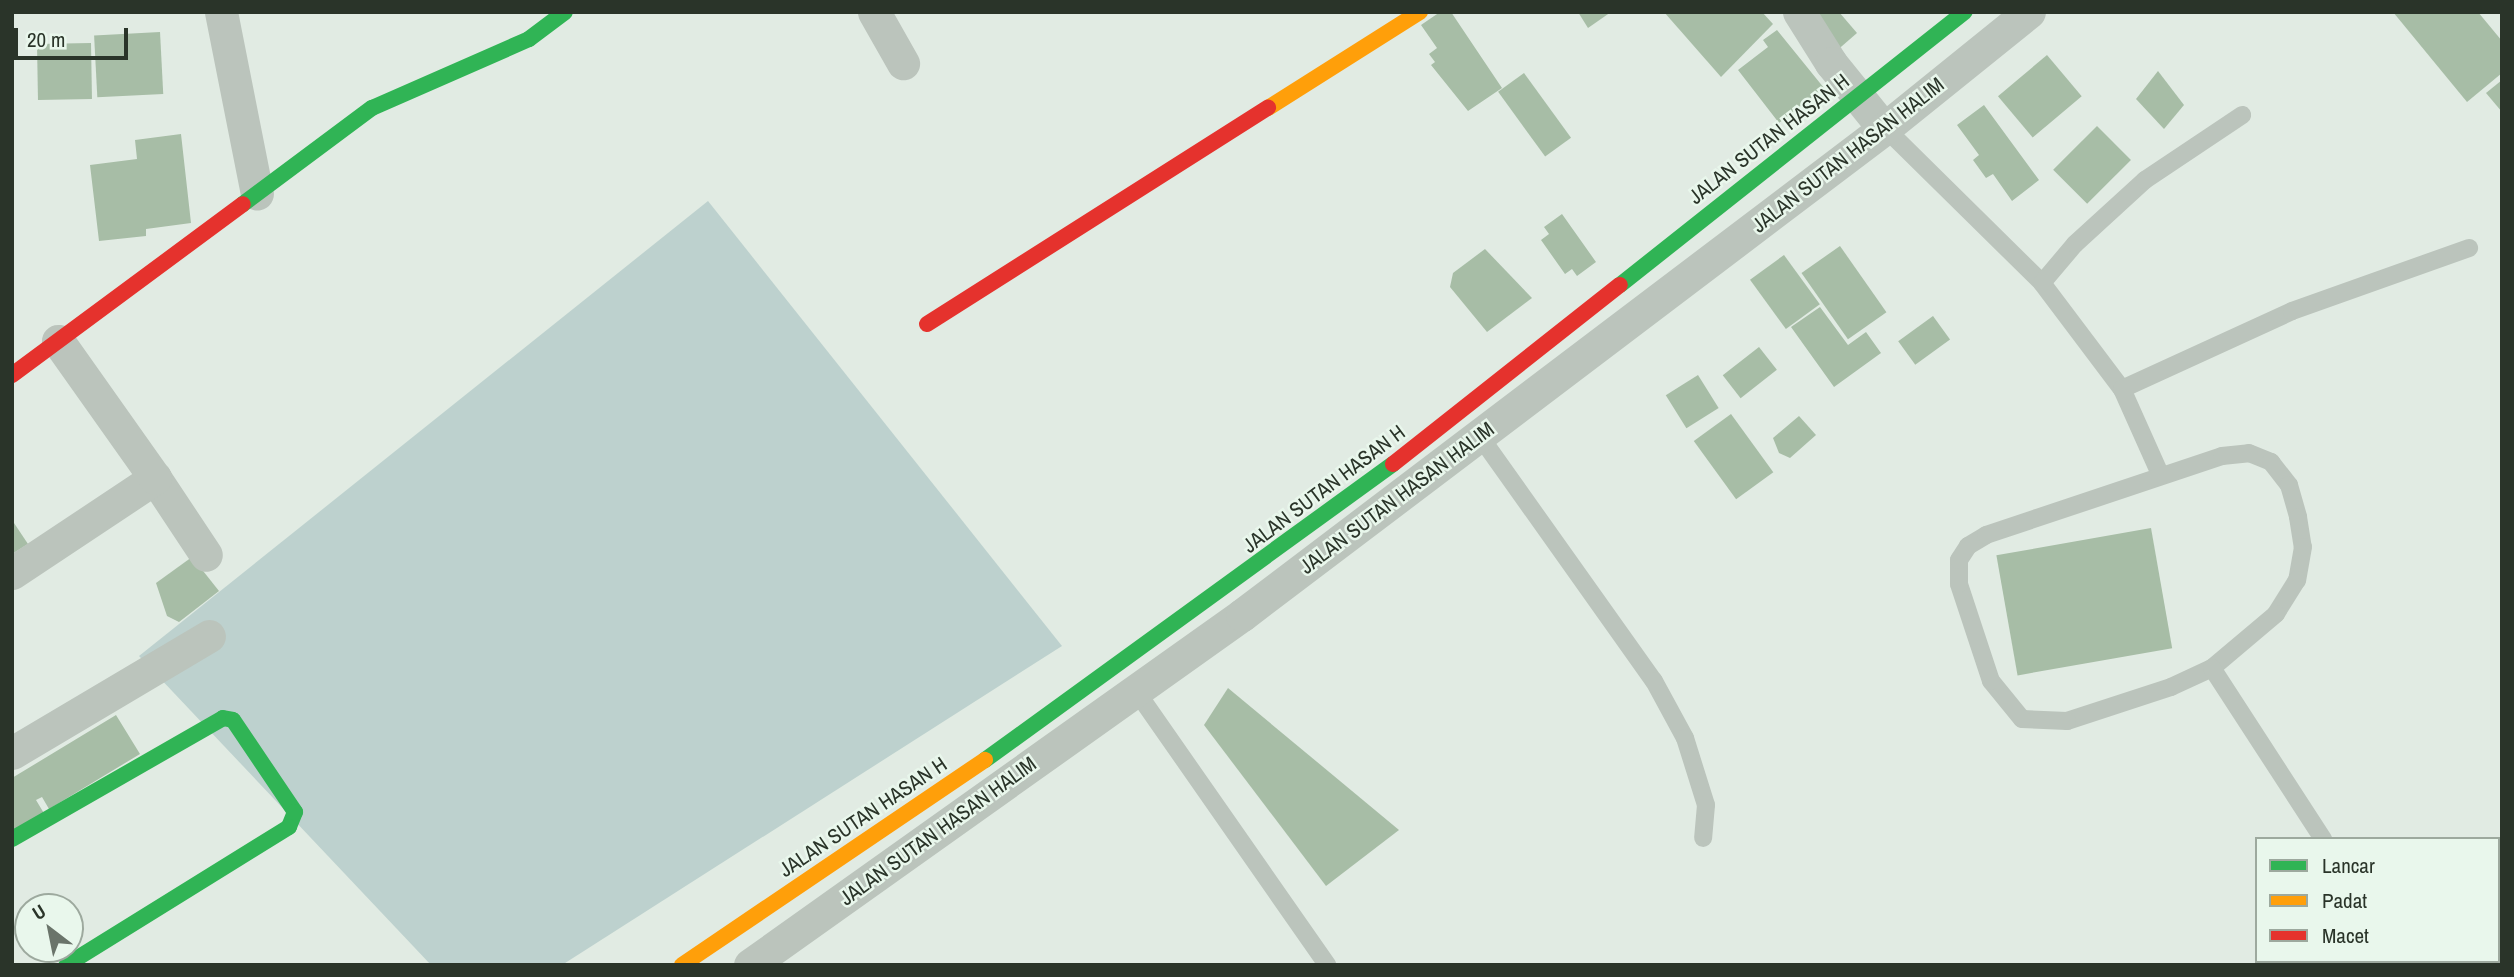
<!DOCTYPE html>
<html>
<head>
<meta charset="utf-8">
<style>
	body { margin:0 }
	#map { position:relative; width:2514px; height:977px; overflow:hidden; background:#e1ebe3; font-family:"Archivo Narrow",sans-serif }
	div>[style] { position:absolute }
	.green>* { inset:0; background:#bdd1ce }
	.building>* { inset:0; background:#a7bda6; transform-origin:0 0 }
	.lane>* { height:18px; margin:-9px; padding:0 9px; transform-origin:9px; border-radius:9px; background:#bbc4bc }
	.street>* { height:33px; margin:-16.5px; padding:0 16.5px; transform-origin:16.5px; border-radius:16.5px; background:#bbc4bc }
	.fast>* { height:16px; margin:-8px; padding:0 8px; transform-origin:8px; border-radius:8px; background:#30b455 }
	.slow>* { height:16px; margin:-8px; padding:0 8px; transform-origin:8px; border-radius:8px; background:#ff9f0a }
	.jam>* { height:16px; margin:-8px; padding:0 8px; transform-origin:8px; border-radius:8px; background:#e5322d }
	span { translate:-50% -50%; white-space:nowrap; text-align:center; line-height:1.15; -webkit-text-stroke:5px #e9f7ec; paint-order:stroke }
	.street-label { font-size:21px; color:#2a3429 }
	.frame { position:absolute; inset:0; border:14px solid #2a3429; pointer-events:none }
	.legend { position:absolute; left:2255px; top:837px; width:245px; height:126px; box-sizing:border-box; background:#e9f7ec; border:2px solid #9da99e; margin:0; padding:9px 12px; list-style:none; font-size:21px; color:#2a3429 }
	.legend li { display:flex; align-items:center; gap:14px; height:35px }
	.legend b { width:35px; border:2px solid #9da99e }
	.north { position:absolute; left:14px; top:893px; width:70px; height:70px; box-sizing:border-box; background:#e9f7ec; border:2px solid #9da99e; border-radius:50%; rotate:328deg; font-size:19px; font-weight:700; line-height:28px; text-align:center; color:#2a3429 }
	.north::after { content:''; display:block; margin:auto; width:24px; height:32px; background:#6a746a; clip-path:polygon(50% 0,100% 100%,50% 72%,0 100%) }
	.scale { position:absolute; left:14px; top:28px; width:114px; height:32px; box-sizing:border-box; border:4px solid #2a3429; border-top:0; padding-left:9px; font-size:21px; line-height:24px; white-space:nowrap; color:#2a3429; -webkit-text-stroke:5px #e9f7ec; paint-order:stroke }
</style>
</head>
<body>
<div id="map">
	<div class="green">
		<i style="clip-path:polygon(708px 201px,1062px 646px,562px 965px,431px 965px,139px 656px)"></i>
	</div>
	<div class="building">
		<i style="clip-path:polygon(1440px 12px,1451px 12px,1502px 88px,1468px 111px,1431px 65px,1435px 62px,1429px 54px,1437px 48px,1421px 25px)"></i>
		<i style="clip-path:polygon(1578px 12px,1611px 12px,1588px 28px)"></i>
		<i style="clip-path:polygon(1664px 12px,1762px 12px,1773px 24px,1721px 77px)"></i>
		<i style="clip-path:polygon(1810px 12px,1839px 12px,1857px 33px,1834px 53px)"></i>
		<i style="clip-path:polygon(2393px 12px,2478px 12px,2502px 41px,2502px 73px,2467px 102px)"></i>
		<i style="clip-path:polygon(1777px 30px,1824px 88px,1779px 123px,1738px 70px,1768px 47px,1763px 40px)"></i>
		<i style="left:160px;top:32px;width:62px;height:66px;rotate:87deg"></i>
		<i style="left:91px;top:43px;width:56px;height:54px;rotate:89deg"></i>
		<i style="left:2047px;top:55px;width:54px;height:64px;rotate:50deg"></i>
		<i style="clip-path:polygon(2158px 71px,2184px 105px,2164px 129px,2136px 99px)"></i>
		<i style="left:1524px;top:73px;width:80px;height:32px;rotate:54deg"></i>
		<i style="clip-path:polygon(2502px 80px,2502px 112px,2486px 93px)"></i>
		<i style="clip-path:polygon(1984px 105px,2039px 180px,2012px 201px,1993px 174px,1986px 178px,1973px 160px,1979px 155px,1957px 125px)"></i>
		<i style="left:2097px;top:126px;width:48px;height:62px;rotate:45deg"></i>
		<i style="clip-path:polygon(181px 134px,191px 223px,146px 229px,146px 236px,99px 241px,90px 165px,137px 159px,135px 140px)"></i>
		<i style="clip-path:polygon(1562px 214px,1596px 262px,1577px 276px,1572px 269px,1565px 274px,1541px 240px,1549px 234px,1544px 227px)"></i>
		<i style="left:1840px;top:246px;width:81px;height:47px;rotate:55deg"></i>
		<i style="clip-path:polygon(1485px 249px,1532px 298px,1487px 332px,1450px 287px,1453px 273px)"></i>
		<i style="left:1784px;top:255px;width:61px;height:42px;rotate:54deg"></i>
		<i style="clip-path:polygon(1820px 307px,1848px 345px,1866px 332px,1881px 353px,1834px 387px,1791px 327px)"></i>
		<i style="left:1933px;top:316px;width:29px;height:43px;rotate:54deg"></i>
		<i style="left:1759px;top:347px;width:29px;height:46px;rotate:52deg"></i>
		<i style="left:1698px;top:375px;width:39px;height:38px;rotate:58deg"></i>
		<i style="left:1731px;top:414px;width:72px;height:46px;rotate:54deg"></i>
		<i style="clip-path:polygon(1799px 416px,1816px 435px,1790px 458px,1779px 453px,1773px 438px)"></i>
		<i style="clip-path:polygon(12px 520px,28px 544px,12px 554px)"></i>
		<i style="left:2151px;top:528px;width:122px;height:157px;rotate:80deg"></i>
		<i style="clip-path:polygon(192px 557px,219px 591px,179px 622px,167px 616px,156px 583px)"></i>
		<i style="clip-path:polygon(1228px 688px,1399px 830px,1326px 886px,1204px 725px)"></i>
		<i style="clip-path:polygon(116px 715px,140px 754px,49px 809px,42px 797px,36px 800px,45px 815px,12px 835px,12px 778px)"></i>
	</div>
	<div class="lane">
		<i style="left:1885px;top:128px;width:221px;rotate:44.6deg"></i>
		<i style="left:2042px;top:283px;width:133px;rotate:53deg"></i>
		<i style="left:2122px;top:389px;width:95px;rotate:65.9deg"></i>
		<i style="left:2042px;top:283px;width:51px;rotate:-49.8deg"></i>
		<i style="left:2075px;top:244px;width:95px;rotate:-42.4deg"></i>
		<i style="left:2145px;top:180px;width:117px;rotate:-33.8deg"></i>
		<i style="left:2122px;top:389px;width:187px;rotate:-24.6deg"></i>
		<i style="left:2292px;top:311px;width:188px;rotate:-19.6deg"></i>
		<i style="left:1479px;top:435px;width:302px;rotate:54.6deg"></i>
		<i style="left:1654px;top:681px;width:65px;rotate:61.5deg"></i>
		<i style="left:1685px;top:738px;width:70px;rotate:72.6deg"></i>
		<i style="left:1706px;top:805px;width:33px;rotate:95deg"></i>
		<i style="left:2249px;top:453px;width:24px;rotate:22deg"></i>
		<i style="left:2271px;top:462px;width:29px;rotate:52deg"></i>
		<i style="left:2289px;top:485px;width:33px;rotate:74deg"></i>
		<i style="left:2298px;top:517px;width:30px;rotate:81deg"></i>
		<i style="left:2303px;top:547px;width:34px;rotate:100deg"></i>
		<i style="left:2297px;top:580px;width:40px;rotate:122deg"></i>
		<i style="left:2276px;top:614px;width:84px;rotate:139.8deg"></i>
		<i style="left:2212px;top:668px;width:45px;rotate:155.1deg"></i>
		<i style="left:2171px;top:687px;width:109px;rotate:161.9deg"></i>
		<i style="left:2067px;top:721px;width:45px;rotate:-177.5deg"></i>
		<i style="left:2022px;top:719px;width:49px;rotate:-129.2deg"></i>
		<i style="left:1991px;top:681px;width:102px;rotate:-108.3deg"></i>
		<i style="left:1959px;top:584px;width:24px;rotate:-90deg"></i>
		<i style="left:1959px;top:560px;width:17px;rotate:-57deg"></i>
		<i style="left:1968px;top:546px;width:21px;rotate:-31deg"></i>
		<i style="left:1986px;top:535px;width:249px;rotate:-18.5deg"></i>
		<i style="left:2222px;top:456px;width:27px;rotate:-6deg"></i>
		<i style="left:2212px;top:668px;width:204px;rotate:57deg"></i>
		<i style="left:1134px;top:688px;width:338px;rotate:55.1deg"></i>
	</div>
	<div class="street">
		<i style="left:221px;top:12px;width:185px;rotate:78.8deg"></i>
		<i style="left:874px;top:12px;width:59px;rotate:60.4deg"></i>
		<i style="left:1799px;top:12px;width:60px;rotate:57.9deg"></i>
		<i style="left:1831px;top:63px;width:67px;rotate:51.1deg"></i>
		<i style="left:155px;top:478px;width:92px;rotate:56.5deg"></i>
		<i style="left:12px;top:573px;width:172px;rotate:-33.6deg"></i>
		<i style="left:155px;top:478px;width:168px;rotate:-125.3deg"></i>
		<i style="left:12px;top:753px;width:229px;rotate:-30.7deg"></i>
		<i style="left:750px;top:965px;width:604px;rotate:-35.43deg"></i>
		<i style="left:1242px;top:615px;width:807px;rotate:-37.14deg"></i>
		<i style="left:1885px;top:128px;width:185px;rotate:-38.9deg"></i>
	</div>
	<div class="fast">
		<i style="left:243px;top:204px;width:161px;rotate:-36.7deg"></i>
		<i style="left:372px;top:108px;width:171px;rotate:-23.7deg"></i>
		<i style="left:529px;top:39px;width:45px;rotate:-36.9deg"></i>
		<i style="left:1620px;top:285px;width:440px;rotate:-38.4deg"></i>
		<i style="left:985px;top:760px;width:504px;rotate:-35.96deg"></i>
		<i style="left:12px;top:839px;width:243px;rotate:-29.8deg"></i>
		<i style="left:223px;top:718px;width:10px;rotate:11deg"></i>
		<i style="left:233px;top:720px;width:111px;rotate:56deg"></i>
		<i style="left:295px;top:812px;width:16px;rotate:112deg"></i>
		<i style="left:289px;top:827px;width:262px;rotate:148.2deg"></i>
	</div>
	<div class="slow">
		<i style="left:1268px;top:108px;width:180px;rotate:-32.3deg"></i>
		<i style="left:682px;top:965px;width:366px;rotate:-34.1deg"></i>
	</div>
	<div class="jam">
		<i style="left:927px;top:324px;width:404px;rotate:-32.4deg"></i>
		<i style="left:12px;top:375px;width:287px;rotate:-36.5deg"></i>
		<i style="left:1393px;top:464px;width:289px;rotate:-38.3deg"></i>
	</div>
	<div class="street-label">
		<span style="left:1769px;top:139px;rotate:-38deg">JALAN SUTAN HASAN H</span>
		<span style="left:1848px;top:155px;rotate:-38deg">JALAN SUTAN HASAN HALIM</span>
		<span style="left:1324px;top:489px;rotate:-37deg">JALAN SUTAN HASAN H</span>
		<span style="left:1397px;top:498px;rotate:-37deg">JALAN SUTAN HASAN HALIM</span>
		<span style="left:863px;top:817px;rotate:-34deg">JALAN SUTAN HASAN H</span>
		<span style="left:938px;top:831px;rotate:-36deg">JALAN SUTAN HASAN HALIM</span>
	</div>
	<div class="frame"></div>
	<ul class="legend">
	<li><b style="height:9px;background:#30b455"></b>Lancar</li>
	<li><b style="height:9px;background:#ff9f0a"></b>Padat</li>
	<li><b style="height:9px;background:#e5322d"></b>Macet</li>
	</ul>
	<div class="north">U</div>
	<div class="scale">20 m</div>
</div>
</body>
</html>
